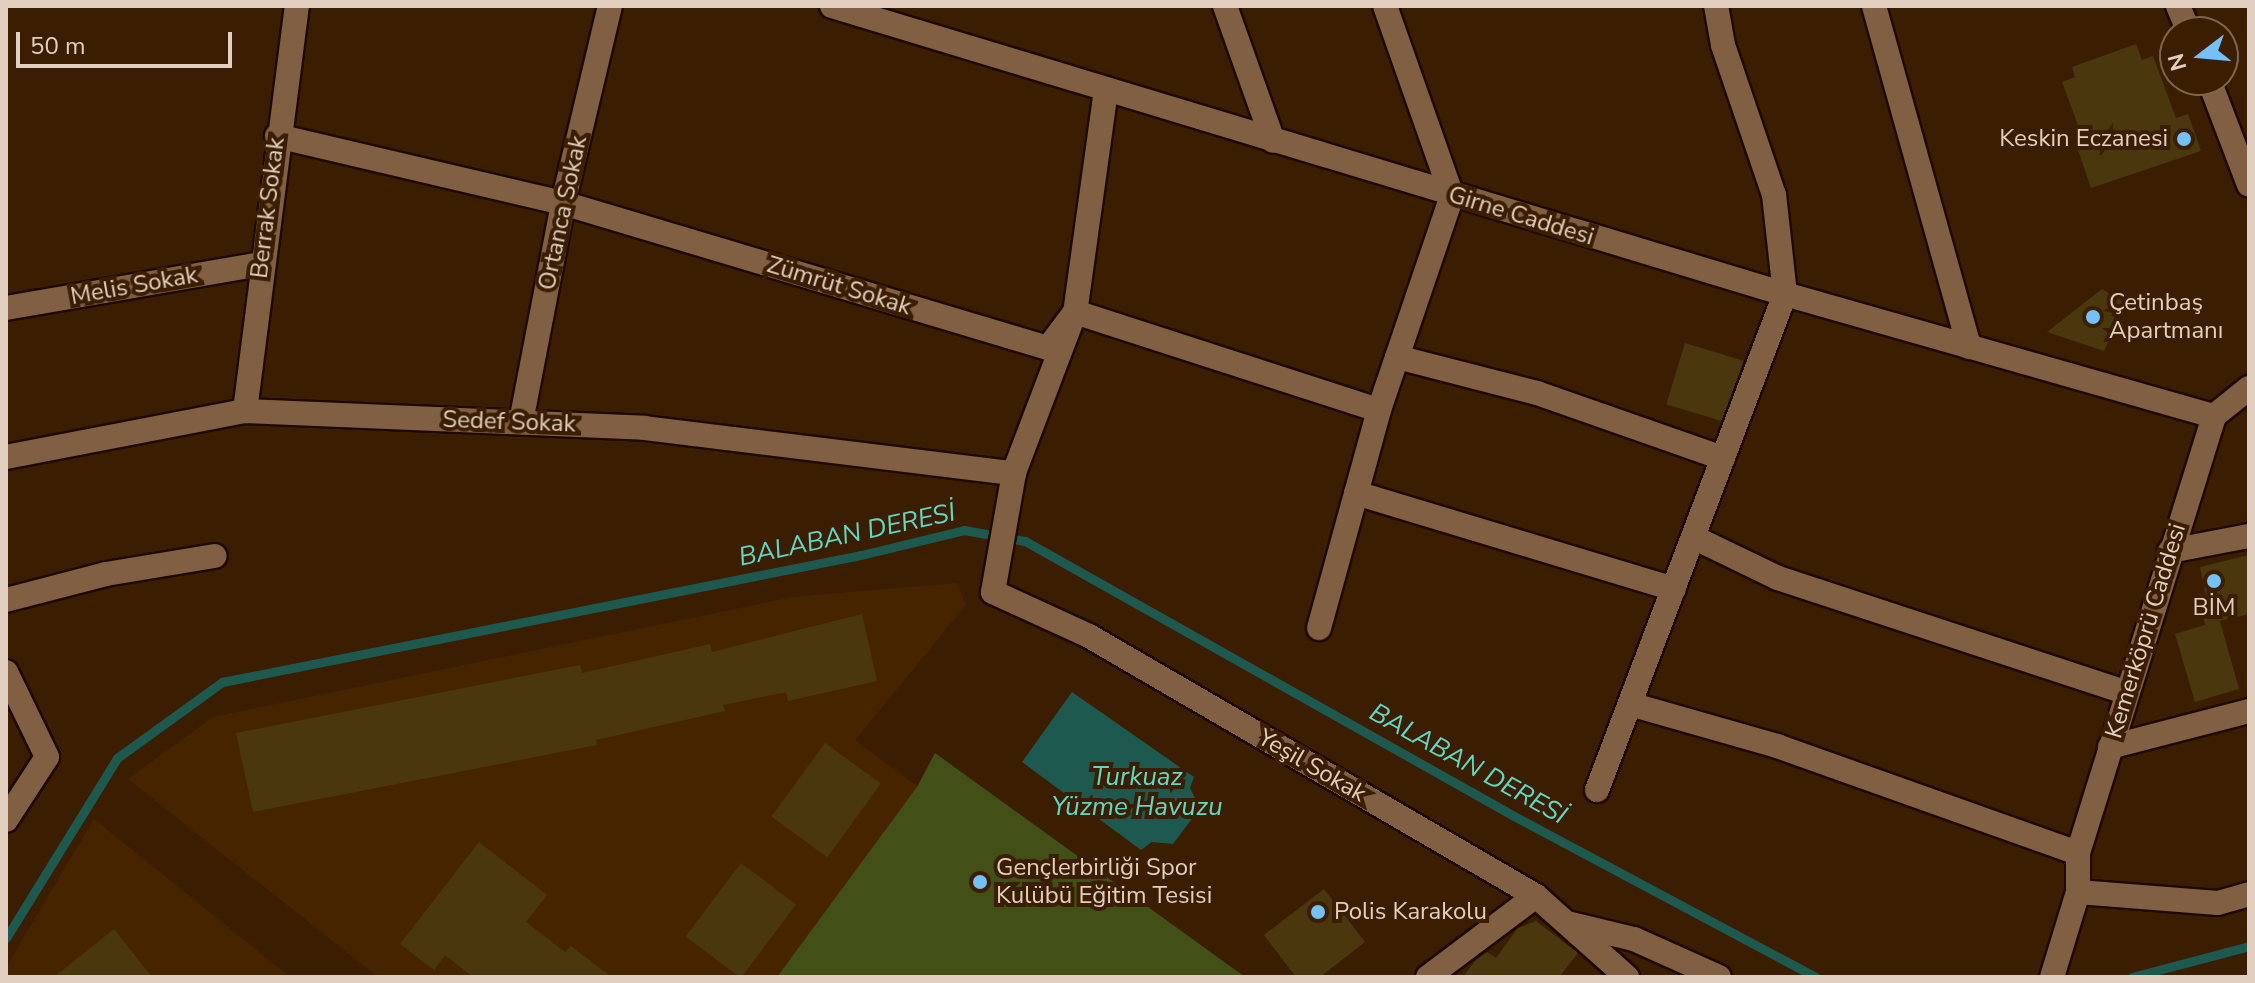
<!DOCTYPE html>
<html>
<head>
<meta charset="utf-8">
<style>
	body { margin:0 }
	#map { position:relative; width:2255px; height:983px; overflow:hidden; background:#3b1e01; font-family:"Nunito Sans",sans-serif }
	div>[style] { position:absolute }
	.built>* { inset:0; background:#472400 }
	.green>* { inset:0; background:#424f17 }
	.water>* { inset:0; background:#1e5950 }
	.stream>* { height:9px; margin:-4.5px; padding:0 4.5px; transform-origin:4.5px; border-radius:4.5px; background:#1e5950 }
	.building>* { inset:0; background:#4b370e; transform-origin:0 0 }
	.roads { filter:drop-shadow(2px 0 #1e0900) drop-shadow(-2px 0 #1e0900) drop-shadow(0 2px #1e0900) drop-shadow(0 -2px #1e0900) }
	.minor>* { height:24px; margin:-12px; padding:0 12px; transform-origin:12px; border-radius:12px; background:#815f42 }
	.dots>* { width:22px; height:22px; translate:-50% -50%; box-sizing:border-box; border:4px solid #3b1e01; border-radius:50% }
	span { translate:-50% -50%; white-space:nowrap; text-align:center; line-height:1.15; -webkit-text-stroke:8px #3b1e01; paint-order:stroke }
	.poi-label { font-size:24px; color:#e2cfbf }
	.right { translate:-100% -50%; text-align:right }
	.left { translate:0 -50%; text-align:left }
	.street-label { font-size:24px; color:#e2cfbf }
	.water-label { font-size:26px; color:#61d8c5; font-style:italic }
	.frame { position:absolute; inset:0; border:8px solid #e2cfbf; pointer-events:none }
	.north { position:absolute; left:2159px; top:16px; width:80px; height:80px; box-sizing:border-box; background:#3b1e01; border:2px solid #7e654d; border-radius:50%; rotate:254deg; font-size:22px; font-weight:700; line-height:32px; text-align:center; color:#e2cfbf }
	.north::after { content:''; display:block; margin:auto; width:28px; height:36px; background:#75c0f6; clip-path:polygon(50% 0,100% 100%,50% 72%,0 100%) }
	.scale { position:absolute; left:16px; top:32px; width:216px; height:36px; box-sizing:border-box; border:4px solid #e2cfbf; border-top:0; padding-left:10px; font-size:24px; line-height:28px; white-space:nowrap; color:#e2cfbf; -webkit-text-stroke:6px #3b1e01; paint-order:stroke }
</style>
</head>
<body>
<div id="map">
	<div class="built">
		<i style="clip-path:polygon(957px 583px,966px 605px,855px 740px,918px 787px,777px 977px,378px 977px,128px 779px,213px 717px,793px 597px)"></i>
		<i style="clip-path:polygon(94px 819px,290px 977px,6px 977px,6px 967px)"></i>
	</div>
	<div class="green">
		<i style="clip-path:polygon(935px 753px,1245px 977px,777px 977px,917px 787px)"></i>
	</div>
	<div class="water">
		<i style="clip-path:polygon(1072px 692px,1194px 777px,1190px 788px,1200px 808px,1173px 844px,1152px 842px,1141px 850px,1022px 762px)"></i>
	</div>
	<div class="stream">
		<i style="left:6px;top:938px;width:211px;rotate:-58.3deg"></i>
		<i style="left:117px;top:758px;width:130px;rotate:-35.9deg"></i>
		<i style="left:222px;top:682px;width:651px;rotate:-11.24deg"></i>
		<i style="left:861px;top:555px;width:106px;rotate:-13.6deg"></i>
		<i style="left:964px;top:530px;width:62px;rotate:10.2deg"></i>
		<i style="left:1025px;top:541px;width:561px;rotate:29.35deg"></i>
		<i style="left:1514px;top:816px;width:342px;rotate:28.1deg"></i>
		<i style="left:2132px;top:977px;width:121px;rotate:-14.8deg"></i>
	</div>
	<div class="building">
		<i style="clip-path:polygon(2136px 44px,2142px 60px,2153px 56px,2176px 118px,2188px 114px,2201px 151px,2091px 188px,2078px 150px,2086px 147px,2062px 82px,2075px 77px,2072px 67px)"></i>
		<i style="clip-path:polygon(2102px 289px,2126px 303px,2104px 351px,2047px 332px)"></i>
		<i style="left:1685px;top:343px;width:61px;height:64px;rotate:17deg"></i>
		<i style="clip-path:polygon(2249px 555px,2249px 614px,2220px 621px,2239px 689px,2195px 702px,2175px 634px,2205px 625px,2199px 599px,2206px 596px,2200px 567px)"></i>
		<i style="clip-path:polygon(862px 614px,877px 681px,788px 701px,786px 692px,723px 705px,725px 711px,596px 740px,597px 745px,253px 812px,236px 733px,580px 665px,582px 673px,710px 644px,712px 652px)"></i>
		<i style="left:825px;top:743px;width:69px;height:91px;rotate:36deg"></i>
		<i style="clip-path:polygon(479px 842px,547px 895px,526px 922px,565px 952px,571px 946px,611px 977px,473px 977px,445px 955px,434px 970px,400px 944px)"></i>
		<i style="left:741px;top:863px;width:69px;height:92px;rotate:37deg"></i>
		<i style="clip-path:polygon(1324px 889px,1365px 942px,1320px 977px,1296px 977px,1264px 935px)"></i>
		<i style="clip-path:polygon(1536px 921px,1578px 953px,1559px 977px,1463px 977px,1476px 960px,1487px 952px,1496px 958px,1518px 928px)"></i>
		<i style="clip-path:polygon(114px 929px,152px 977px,54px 977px)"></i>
	</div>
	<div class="roads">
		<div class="minor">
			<i style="left:832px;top:6px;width:996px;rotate:16.82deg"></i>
			<i style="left:1785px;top:294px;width:446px;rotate:15.9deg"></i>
			<i style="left:1225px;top:6px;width:143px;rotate:70.4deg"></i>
			<i style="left:1874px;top:6px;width:354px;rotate:74.4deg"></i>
			<i style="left:2178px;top:6px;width:28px;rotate:67deg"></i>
			<i style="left:2209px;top:80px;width:112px;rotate:69.1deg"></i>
			<i style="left:1106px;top:90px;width:224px;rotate:97.9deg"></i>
			<i style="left:1075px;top:312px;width:172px;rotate:110.8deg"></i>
			<i style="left:1014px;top:473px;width:121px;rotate:100deg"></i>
			<i style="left:993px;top:592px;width:106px;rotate:24.6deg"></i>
			<i style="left:1089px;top:636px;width:517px;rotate:30.18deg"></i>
			<i style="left:1536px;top:896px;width:122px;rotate:41.7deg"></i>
			<i style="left:277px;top:136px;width:294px;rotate:13.2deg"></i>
			<i style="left:563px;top:203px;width:506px;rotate:16.65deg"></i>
			<i style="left:1048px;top:348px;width:45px;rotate:-53.1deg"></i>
			<i style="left:1075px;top:312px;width:319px;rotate:17.9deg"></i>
			<i style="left:6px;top:308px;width:260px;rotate:-9.8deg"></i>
			<i style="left:1397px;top:357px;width:145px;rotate:14.4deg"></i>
			<i style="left:1537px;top:393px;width:197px;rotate:19.3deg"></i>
			<i style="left:245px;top:411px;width:408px;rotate:-82.7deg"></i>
			<i style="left:521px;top:422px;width:223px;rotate:-79.1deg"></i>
			<i style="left:563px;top:203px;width:203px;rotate:-76.6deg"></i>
			<i style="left:6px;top:457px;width:243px;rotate:-10.9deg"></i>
			<i style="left:245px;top:411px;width:400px;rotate:2.4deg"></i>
			<i style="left:645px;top:428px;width:372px;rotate:7deg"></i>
			<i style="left:1356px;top:493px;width:332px;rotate:16.8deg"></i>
			<i style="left:1693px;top:537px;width:94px;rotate:25.8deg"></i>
			<i style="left:1778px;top:578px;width:367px;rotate:18.2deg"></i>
			<i style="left:2170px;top:551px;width:80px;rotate:-10.8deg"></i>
			<i style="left:6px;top:600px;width:103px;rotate:-14.6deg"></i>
			<i style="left:106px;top:574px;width:110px;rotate:-9.4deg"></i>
			<i style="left:1319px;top:628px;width:226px;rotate:-74.6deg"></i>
			<i style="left:1379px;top:410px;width:226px;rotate:-71.2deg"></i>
			<i style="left:1452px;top:196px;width:201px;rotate:-109.4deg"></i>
			<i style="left:6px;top:672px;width:94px;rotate:64.2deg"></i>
			<i style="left:47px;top:757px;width:75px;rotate:123.1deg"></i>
			<i style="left:1630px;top:704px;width:153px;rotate:15.9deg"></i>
			<i style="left:1777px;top:746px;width:319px;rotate:19.6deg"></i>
			<i style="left:2110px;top:747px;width:144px;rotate:-14.5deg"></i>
			<i style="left:1597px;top:790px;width:530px;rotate:-69.24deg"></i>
			<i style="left:1785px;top:294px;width:100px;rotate:-96.3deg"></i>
			<i style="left:1774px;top:195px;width:158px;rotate:-108.8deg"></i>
			<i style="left:1723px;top:45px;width:40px;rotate:-100deg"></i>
			<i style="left:2078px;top:892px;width:140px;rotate:4.5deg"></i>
			<i style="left:2218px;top:903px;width:32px;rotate:-16deg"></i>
			<i style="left:1571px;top:924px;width:65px;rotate:13.4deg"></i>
			<i style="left:1634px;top:939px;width:93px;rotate:24.1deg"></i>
			<i style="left:1428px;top:977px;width:135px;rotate:-36.9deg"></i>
			<i style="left:2052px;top:977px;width:89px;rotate:-73deg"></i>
			<i style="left:2078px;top:892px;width:39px;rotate:-90deg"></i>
			<i style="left:2078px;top:853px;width:458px;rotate:-72.7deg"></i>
			<i style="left:2214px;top:416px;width:45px;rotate:-38.7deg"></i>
		</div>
	</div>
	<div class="dots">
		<i style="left:2184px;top:139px;background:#75c0f6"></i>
		<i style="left:2093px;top:317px;background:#75c0f6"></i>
		<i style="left:2214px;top:581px;background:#75c0f6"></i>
		<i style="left:980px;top:882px;background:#75c0f6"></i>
		<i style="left:1318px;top:912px;background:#75c0f6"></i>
	</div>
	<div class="poi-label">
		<span class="right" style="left:2168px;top:139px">Keskin Eczanesi</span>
		<span class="left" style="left:2109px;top:317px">Çetinbaş<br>Apartmanı</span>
		<span style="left:2214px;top:608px">BİM</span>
		<span class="left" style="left:996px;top:882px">Gençlerbirliği Spor<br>Kulübü Eğitim Tesisi</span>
		<span class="left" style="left:1334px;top:912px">Polis Karakolu</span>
	</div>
	<div class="street-label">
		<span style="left:268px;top:208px;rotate:-83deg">Berrak Sokak</span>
		<span style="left:563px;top:213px;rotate:-78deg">Ortanca Sokak</span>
		<span style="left:1521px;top:216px;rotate:17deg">Girne Caddesi</span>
		<span style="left:134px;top:286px;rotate:-10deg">Melis Sokak</span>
		<span style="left:839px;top:286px;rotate:17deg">Zümrüt Sokak</span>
		<span style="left:509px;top:422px;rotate:2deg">Sedef Sokak</span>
		<span style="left:2146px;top:631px;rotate:-73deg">Kemerköprü Caddesi</span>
		<span style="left:1312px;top:766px;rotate:30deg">Yeşil Sokak</span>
	</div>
	<div class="water-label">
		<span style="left:847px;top:535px;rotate:-12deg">BALABAN DERESİ</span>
		<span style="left:1468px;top:764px;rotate:29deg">BALABAN DERESİ</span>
		<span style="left:1137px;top:792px">Turkuaz<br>Yüzme Havuzu</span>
	</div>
	<div class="frame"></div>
	<div class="north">N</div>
	<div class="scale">50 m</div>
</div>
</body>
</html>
